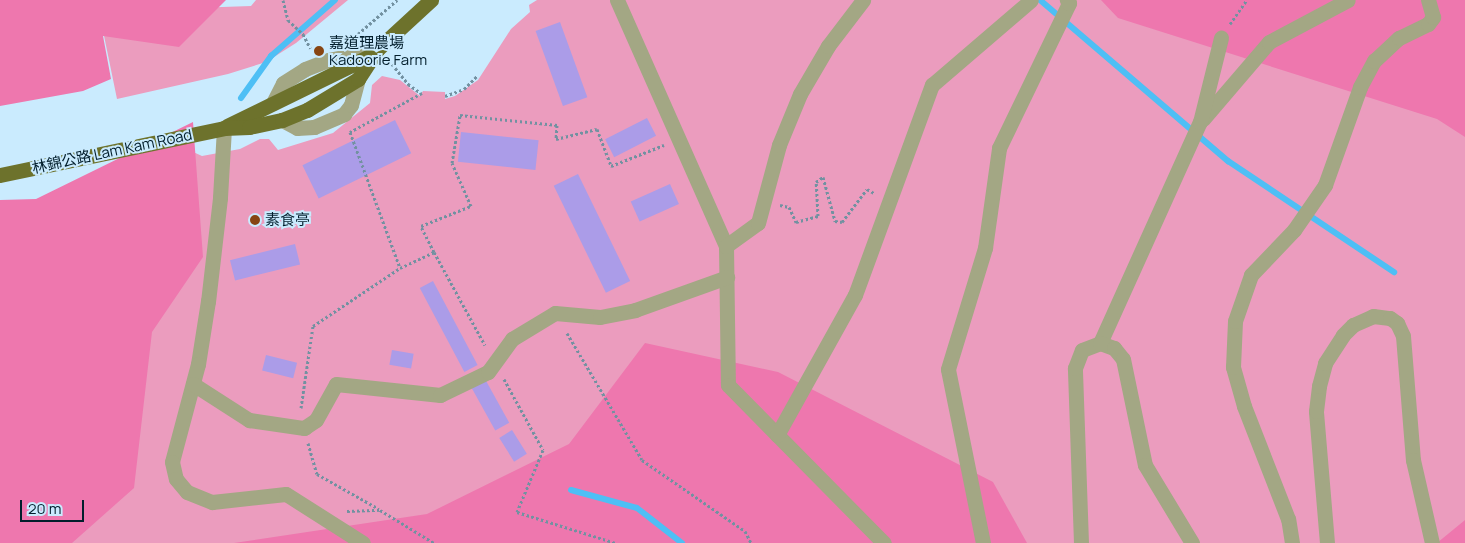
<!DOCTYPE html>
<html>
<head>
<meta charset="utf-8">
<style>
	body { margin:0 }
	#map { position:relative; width:1465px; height:543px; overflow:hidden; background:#caebfe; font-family:Manrope,"Noto Sans TC",sans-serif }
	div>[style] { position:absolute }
	.green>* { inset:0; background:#eb9cbe }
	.forest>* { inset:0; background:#ee77ae }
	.stream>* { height:6px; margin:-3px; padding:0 3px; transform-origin:3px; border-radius:3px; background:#4ebff5 }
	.building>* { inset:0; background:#ab9ce8; transform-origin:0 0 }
	.path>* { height:3px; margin-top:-1.5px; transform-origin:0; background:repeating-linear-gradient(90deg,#7291a1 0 2.5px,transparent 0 5px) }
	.minor>* { height:15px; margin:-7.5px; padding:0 7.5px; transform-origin:7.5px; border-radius:7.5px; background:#a3a784 }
	.major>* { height:15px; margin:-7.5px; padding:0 7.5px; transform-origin:7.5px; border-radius:7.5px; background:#6d722c }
	.dots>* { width:14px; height:14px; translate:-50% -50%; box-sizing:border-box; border:2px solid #caebfe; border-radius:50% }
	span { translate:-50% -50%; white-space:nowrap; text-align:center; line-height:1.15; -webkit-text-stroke:4px #caebfe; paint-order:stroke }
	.poi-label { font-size:15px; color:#021e2c }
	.left { translate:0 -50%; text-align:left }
	.street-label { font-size:15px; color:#021e2c }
	.scale { position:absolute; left:20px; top:500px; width:64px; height:22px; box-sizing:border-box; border:2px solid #021e2c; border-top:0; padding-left:6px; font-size:15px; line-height:18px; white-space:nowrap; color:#021e2c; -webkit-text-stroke:4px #caebfe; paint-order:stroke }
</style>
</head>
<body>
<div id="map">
	<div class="green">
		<i style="clip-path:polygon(256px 0,348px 0,296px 43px,266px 62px,228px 74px,117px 99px,101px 21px,165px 9px,251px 6px)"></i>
		<i style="clip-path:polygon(537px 0,1465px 0,1465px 543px,0 543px,191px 151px,202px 156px,240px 149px,260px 139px,269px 139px,278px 150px,333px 133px,370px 103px,372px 85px,382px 76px,400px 80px,420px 96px,423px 91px,445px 92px,445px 99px,455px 96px,478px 80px,511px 29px,530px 12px,529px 5px)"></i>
	</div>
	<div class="forest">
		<i style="clip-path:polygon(0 0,226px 0,179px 47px,103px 36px,111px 79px,83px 91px,0 106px)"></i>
		<i style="clip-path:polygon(1101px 0,1465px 0,1465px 137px,1437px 119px,1118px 18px)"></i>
		<i style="clip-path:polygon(193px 122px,203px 257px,152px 332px,134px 488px,72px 543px,0 543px,0 200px,36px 199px)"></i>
		<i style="clip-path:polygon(645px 343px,778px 372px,993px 482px,1027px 543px,234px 543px,427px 514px,569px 444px)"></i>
		<i style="clip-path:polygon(1465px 520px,1465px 543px,1436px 543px,1437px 543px)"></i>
	</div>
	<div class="stream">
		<i style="left:1040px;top:0;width:248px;rotate:40.6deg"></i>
		<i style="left:1228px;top:161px;width:200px;rotate:33.8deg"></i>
		<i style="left:241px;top:98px;width:52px;rotate:-54.5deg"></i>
		<i style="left:271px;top:56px;width:85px;rotate:-41.2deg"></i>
		<i style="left:571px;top:490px;width:68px;rotate:15.3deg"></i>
		<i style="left:637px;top:508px;width:57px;rotate:37.9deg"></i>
	</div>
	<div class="building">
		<i style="left:560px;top:22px;width:80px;height:26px;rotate:70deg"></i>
		<i style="left:647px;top:118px;width:20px;height:47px;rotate:63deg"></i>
		<i style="left:395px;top:120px;width:37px;height:103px;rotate:64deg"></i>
		<i style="left:461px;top:132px;width:78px;height:30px;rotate:6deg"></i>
		<i style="left:578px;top:174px;width:119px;height:27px;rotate:64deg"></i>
		<i style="left:670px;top:184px;width:22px;height:43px;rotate:66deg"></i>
		<i style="left:250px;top:216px;width:11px;height:9px"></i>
		<i style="left:295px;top:244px;width:21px;height:67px;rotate:76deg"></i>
		<i style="left:433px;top:281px;width:95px;height:15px;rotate:62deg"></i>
		<i style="left:392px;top:350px;width:22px;height:15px;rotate:10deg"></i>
		<i style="left:266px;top:355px;width:32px;height:16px;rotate:14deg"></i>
		<i style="left:485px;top:379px;width:50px;height:16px;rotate:61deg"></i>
		<i style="left:512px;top:430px;width:28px;height:15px;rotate:58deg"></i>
	</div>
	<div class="path">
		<i style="left:283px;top:0;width:21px;rotate:76deg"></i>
		<i style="left:288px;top:20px;width:21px;rotate:43deg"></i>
		<i style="left:303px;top:34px;width:16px;rotate:63deg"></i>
		<i style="left:1230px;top:24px;width:29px;rotate:-55deg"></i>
		<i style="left:358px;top:34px;width:52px;rotate:-41.1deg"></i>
		<i style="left:392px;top:64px;width:26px;rotate:51deg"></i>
		<i style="left:408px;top:84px;width:16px;rotate:35deg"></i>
		<i style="left:422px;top:93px;width:82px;rotate:151.6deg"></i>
		<i style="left:350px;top:132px;width:145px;rotate:69.8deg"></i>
		<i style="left:400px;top:268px;width:38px;rotate:-25deg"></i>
		<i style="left:434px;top:252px;width:106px;rotate:61.3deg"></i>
		<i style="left:445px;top:96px;width:20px;rotate:-20deg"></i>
		<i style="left:464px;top:89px;width:18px;rotate:-45deg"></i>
		<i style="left:780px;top:205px;width:9px;rotate:13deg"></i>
		<i style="left:789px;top:207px;width:17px;rotate:65deg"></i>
		<i style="left:796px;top:222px;width:23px;rotate:-15deg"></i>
		<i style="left:818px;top:216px;width:34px;rotate:-93deg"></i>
		<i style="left:816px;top:182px;width:9px;rotate:-36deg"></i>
		<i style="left:823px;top:177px;width:46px;rotate:74.7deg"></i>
		<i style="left:835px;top:221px;width:7px;rotate:8deg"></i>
		<i style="left:842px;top:222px;width:41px;rotate:-52.9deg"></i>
		<i style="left:867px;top:189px;width:8px;rotate:30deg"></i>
		<i style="left:434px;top:252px;width:29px;rotate:-117deg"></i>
		<i style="left:421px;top:226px;width:54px;rotate:-21.8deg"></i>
		<i style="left:471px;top:206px;width:47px;rotate:-113.8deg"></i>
		<i style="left:452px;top:163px;width:49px;rotate:-80.5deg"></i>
		<i style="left:460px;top:115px;width:98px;rotate:5.9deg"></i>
		<i style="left:557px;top:125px;width:14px;rotate:94deg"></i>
		<i style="left:556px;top:139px;width:42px;rotate:-13.7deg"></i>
		<i style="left:597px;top:129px;width:40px;rotate:69deg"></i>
		<i style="left:611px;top:166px;width:57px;rotate:-21.6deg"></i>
		<i style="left:567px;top:333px;width:147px;rotate:59.4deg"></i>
		<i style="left:642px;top:460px;width:125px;rotate:34.6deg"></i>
		<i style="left:745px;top:531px;width:13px;rotate:63deg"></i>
		<i style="left:504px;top:379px;width:81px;rotate:61.2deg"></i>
		<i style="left:543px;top:450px;width:67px;rotate:112.8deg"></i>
		<i style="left:517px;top:512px;width:104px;rotate:17.4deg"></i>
		<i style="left:301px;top:408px;width:83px;rotate:-81.7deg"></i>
		<i style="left:313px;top:326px;width:105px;rotate:-33.7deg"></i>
		<i style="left:308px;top:443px;width:32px;rotate:74deg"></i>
		<i style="left:317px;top:474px;width:71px;rotate:29.4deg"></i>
		<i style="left:347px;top:511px;width:33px;rotate:-2deg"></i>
		<i style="left:380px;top:510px;width:63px;rotate:31.4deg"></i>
	</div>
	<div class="minor">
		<i style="left:617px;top:0;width:269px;rotate:66.1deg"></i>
		<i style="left:726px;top:246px;width:139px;rotate:89.2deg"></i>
		<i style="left:728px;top:385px;width:222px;rotate:45.4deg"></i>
		<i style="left:273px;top:103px;width:22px;rotate:-63deg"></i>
		<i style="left:283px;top:83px;width:26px;rotate:-32deg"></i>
		<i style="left:305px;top:69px;width:25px;rotate:-21deg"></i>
		<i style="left:328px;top:60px;width:50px;rotate:-11.5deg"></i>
		<i style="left:1203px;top:119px;width:101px;rotate:-49.4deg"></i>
		<i style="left:1269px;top:42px;width:89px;rotate:-28deg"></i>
		<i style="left:282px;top:120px;width:17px;rotate:28deg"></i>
		<i style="left:297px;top:128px;width:17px;rotate:-3deg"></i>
		<i style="left:314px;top:127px;width:33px;rotate:-23deg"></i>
		<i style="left:344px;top:114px;width:11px;rotate:-52deg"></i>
		<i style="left:351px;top:105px;width:27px;rotate:-75deg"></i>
		<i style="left:224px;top:128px;width:70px;rotate:93.3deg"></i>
		<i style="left:220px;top:198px;width:104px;rotate:96.6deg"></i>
		<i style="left:208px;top:301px;width:64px;rotate:99deg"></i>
		<i style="left:198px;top:364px;width:101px;rotate:104.9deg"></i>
		<i style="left:172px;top:462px;width:17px;rotate:77deg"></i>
		<i style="left:176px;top:479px;width:17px;rotate:50deg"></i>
		<i style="left:187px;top:492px;width:27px;rotate:22deg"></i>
		<i style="left:212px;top:502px;width:74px;rotate:-6.2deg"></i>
		<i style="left:286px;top:494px;width:91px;rotate:32.5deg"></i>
		<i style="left:726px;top:246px;width:39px;rotate:-36deg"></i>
		<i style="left:758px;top:223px;width:81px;rotate:-74.9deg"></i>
		<i style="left:779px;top:145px;width:55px;rotate:-67.6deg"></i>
		<i style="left:800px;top:94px;width:56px;rotate:-59.7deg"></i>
		<i style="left:828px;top:46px;width:58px;rotate:-52.7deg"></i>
		<i style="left:1100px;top:343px;width:243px;rotate:-65.7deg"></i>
		<i style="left:1200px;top:122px;width:87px;rotate:-76deg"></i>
		<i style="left:193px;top:384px;width:67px;rotate:32.7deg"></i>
		<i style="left:249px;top:420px;width:56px;rotate:8.3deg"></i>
		<i style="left:304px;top:428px;width:14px;rotate:-34deg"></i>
		<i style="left:316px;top:420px;width:41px;rotate:-60.9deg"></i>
		<i style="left:336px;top:384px;width:105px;rotate:6deg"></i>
		<i style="left:440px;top:395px;width:53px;rotate:-25.6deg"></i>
		<i style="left:488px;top:372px;width:41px;rotate:-54deg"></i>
		<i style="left:512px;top:339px;width:50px;rotate:-31.2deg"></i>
		<i style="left:555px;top:313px;width:45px;rotate:5.1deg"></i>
		<i style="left:600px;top:317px;width:36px;rotate:-11deg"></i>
		<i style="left:635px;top:310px;width:98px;rotate:-19.7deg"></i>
		<i style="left:777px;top:435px;width:160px;rotate:-60.9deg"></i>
		<i style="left:855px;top:295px;width:224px;rotate:-69.9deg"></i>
		<i style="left:932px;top:85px;width:130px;rotate:-40.6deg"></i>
		<i style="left:983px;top:543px;width:177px;rotate:-101.4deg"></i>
		<i style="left:948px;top:369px;width:127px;rotate:-73deg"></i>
		<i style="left:985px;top:248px;width:101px;rotate:-82deg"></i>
		<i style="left:999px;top:148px;width:161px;rotate:-64.2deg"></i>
		<i style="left:1069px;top:3px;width:4px;rotate:-124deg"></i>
		<i style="left:1081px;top:543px;width:175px;rotate:-92deg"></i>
		<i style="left:1075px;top:368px;width:19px;rotate:-69deg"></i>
		<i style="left:1082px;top:350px;width:19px;rotate:-21deg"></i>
		<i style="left:1100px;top:343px;width:15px;rotate:20deg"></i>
		<i style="left:1114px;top:348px;width:14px;rotate:51deg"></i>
		<i style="left:1123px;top:359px;width:108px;rotate:78.3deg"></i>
		<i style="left:1145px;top:465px;width:91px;rotate:58.9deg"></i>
		<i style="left:1292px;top:543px;width:24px;rotate:-99deg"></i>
		<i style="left:1288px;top:519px;width:121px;rotate:-111.3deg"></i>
		<i style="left:1244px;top:406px;width:41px;rotate:-105.8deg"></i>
		<i style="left:1233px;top:367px;width:46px;rotate:-87.5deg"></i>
		<i style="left:1235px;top:321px;width:49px;rotate:-70.8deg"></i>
		<i style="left:1251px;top:275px;width:62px;rotate:-46.3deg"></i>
		<i style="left:1294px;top:230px;width:55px;rotate:-55.4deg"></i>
		<i style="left:1325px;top:185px;width:104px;rotate:-70.3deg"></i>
		<i style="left:1360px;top:87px;width:30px;rotate:-62deg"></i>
		<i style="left:1374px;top:61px;width:34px;rotate:-43deg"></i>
		<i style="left:1399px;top:38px;width:32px;rotate:-26deg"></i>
		<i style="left:1428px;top:24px;width:9px;rotate:-54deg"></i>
		<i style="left:1433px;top:17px;width:18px;rotate:-106deg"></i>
		<i style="left:1327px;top:543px;width:132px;rotate:-94.8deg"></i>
		<i style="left:1316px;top:411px;width:25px;rotate:-83deg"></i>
		<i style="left:1319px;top:386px;width:24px;rotate:-75deg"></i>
		<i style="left:1325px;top:363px;width:33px;rotate:-57deg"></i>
		<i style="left:1343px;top:335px;width:14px;rotate:-45deg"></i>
		<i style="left:1353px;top:325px;width:22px;rotate:-24deg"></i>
		<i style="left:1373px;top:316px;width:17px;rotate:7deg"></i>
		<i style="left:1390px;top:318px;width:9px;rotate:36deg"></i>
		<i style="left:1397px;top:323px;width:14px;rotate:65deg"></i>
		<i style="left:1403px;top:336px;width:124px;rotate:85.4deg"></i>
		<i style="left:1413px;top:460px;width:85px;rotate:77.1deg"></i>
	</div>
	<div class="major">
		<i style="left:227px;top:126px;width:159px;rotate:-26.1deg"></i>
		<i style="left:370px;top:56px;width:83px;rotate:-42.6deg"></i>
		<i style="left:0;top:175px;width:229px;rotate:-11.8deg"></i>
		<i style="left:224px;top:128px;width:25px;rotate:-2deg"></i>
		<i style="left:249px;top:127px;width:34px;rotate:-12deg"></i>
		<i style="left:282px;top:120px;width:27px;rotate:-22deg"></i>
		<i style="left:307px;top:110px;width:60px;rotate:-31.3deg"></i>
		<i style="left:358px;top:79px;width:35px;rotate:-57deg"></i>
	</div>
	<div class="dots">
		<i style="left:319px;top:51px;background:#874513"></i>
		<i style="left:255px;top:220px;background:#874513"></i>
	</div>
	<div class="poi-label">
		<span class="left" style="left:329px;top:51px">嘉道理農場<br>Kadoorie Farm</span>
		<span class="left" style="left:265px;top:220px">素食亭</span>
	</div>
	<div class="street-label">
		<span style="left:112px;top:151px;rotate:-12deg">林錦公路 Lam Kam Road</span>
	</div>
	<div class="scale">20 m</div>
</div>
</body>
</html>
